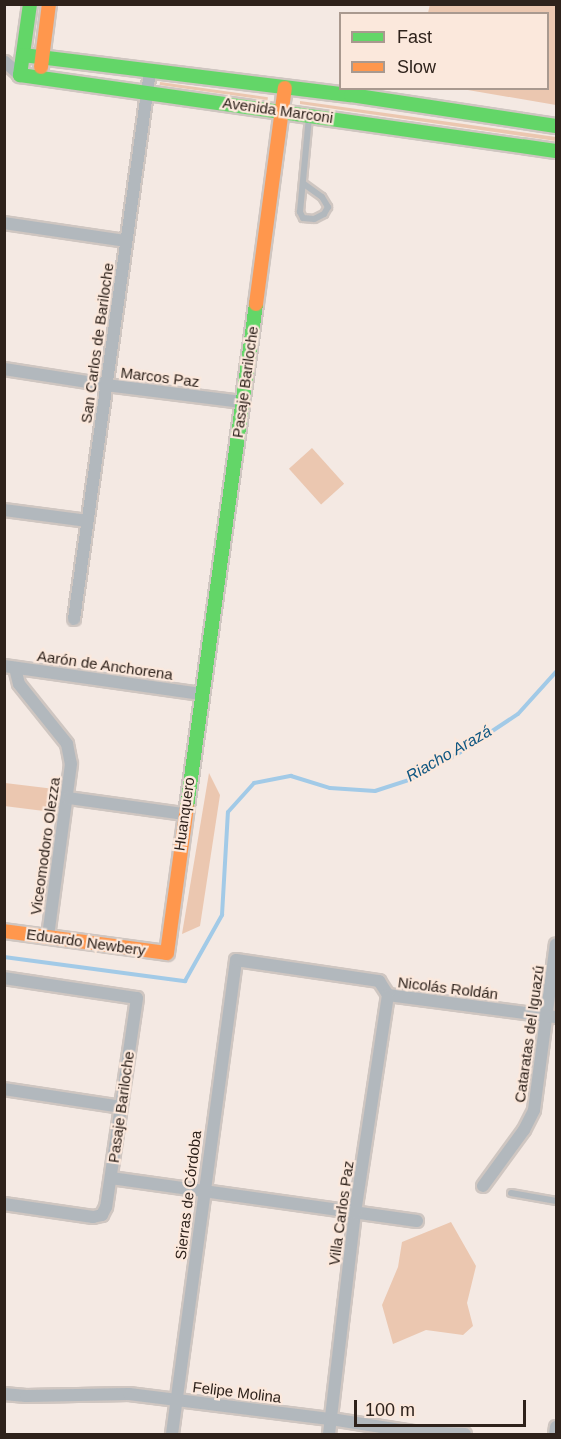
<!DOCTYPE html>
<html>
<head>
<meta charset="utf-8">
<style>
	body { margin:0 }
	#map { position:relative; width:561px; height:1439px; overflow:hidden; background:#f4e9e3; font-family:Helvetica,sans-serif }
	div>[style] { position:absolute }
	.green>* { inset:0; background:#ebc7b0; transform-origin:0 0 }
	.stream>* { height:4px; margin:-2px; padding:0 2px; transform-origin:2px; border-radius:2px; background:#a2cae7 }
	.roads { filter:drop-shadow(2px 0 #cfc6c1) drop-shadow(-2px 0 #cfc6c1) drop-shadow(0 2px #cfc6c1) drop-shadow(0 -2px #cfc6c1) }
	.lane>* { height:6px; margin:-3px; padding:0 3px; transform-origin:3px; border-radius:3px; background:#b2b8bd }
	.street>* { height:12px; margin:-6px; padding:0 6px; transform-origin:6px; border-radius:6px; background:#b2b8bd }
	.fast>* { height:14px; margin:-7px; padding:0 7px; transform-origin:7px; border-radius:7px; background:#63d668 }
	.slow>* { height:14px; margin:-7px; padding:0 7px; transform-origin:7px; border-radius:7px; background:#ff974d }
	span { translate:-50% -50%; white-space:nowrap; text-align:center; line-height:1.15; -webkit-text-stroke:4.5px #fbe8dc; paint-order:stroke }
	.street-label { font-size:15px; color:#2e221b }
	.water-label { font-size:16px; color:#0e5681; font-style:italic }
	.frame { position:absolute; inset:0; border:6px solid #2e221b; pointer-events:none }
	.legend { position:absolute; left:339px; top:12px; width:210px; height:78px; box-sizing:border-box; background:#fbe8dc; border:2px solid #a9998f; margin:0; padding:8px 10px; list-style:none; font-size:18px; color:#2e221b }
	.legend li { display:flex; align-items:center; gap:12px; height:30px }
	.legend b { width:30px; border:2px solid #a9998f }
	.scale { position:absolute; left:354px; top:1400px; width:172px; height:27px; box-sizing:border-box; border:3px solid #2e221b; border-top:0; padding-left:8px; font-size:18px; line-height:21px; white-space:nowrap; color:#2e221b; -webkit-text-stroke:4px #fbe8dc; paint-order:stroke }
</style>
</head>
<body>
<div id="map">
	<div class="green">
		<i style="clip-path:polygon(430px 4px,556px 5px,556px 105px,462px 89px,548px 88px,548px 14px,428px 13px)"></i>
		<i style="left:160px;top:82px;width:109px;height:3px;rotate:8deg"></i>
		<i style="clip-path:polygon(300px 101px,556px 137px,556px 141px,300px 104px)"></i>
		<i style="left:312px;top:448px;width:48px;height:31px;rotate:48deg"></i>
		<i style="clip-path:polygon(209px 773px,220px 795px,200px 926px,182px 934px)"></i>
		<i style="left:5px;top:783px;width:50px;height:23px;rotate:7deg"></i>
		<i style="clip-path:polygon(451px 1222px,476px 1266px,467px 1303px,473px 1326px,463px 1335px,426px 1330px,393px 1344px,382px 1305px,398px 1267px,402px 1242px)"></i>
	</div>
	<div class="stream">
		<i style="left:4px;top:957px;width:183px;rotate:7.6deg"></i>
		<i style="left:185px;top:981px;width:76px;rotate:-60.7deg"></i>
		<i style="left:222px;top:915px;width:103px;rotate:-86.7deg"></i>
		<i style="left:228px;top:812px;width:39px;rotate:-48deg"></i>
		<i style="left:254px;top:783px;width:38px;rotate:-11deg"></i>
		<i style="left:291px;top:776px;width:41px;rotate:17.1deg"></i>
		<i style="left:330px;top:788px;width:45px;rotate:3.8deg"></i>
		<i style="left:375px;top:791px;width:36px;rotate:-18deg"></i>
		<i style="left:409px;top:780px;width:53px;rotate:-28deg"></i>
		<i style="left:456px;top:755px;width:74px;rotate:-33.5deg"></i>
		<i style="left:518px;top:714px;width:57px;rotate:-47.9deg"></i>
	</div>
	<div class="roads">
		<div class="lane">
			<i style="left:304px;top:184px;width:22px;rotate:36deg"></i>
			<i style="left:322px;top:197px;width:12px;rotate:59deg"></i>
			<i style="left:328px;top:207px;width:8px;rotate:120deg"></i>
			<i style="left:324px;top:214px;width:11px;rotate:153deg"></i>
			<i style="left:314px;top:219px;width:11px;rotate:-175deg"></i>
			<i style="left:303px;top:218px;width:7px;rotate:-117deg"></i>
			<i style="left:300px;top:212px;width:95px;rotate:-84.6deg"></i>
			<i style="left:511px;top:1193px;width:46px;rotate:10.1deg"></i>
		</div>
		<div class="street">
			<i style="left:5px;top:62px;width:20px;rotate:41deg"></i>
			<i style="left:4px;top:223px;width:123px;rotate:8.4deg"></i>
			<i style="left:4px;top:369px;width:103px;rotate:8.9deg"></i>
			<i style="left:106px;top:385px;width:137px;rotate:7.1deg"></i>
			<i style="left:4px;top:510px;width:84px;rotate:7.5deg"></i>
			<i style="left:74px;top:619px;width:553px;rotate:-82.1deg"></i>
			<i style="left:4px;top:666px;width:199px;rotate:8.1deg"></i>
			<i style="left:15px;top:668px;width:16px;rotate:76deg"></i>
			<i style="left:19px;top:684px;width:77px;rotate:51.3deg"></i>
			<i style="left:67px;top:744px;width:20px;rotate:79deg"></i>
			<i style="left:71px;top:764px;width:175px;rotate:97.6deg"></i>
			<i style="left:68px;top:798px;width:117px;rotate:7.9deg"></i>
			<i style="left:4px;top:978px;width:134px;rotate:8.6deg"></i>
			<i style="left:137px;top:998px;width:211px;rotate:98.4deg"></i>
			<i style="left:106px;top:1207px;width:9px;rotate:117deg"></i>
			<i style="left:102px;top:1215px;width:9px;rotate:167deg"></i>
			<i style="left:93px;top:1217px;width:90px;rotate:-171.7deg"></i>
			<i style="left:4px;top:1089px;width:118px;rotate:8.7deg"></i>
			<i style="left:111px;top:1178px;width:309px;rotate:8deg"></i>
			<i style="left:483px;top:1186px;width:69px;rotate:-53.8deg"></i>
			<i style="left:524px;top:1130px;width:22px;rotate:-63deg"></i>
			<i style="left:534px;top:1110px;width:167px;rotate:-82.5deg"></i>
			<i style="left:4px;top:1394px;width:22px;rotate:5deg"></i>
			<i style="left:26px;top:1396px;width:103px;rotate:-1.1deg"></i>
			<i style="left:129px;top:1394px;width:204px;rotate:7.1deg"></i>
			<i style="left:331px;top:1419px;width:83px;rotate:9deg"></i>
			<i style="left:413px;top:1432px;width:52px;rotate:2.2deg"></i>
			<i style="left:172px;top:1434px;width:478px;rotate:-82.3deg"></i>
			<i style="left:236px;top:960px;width:145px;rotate:8.4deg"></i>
			<i style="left:379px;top:981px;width:17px;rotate:57deg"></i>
			<i style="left:388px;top:995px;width:169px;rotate:7.5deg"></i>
			<i style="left:329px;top:1434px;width:223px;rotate:-83.3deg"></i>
			<i style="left:355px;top:1213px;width:220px;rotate:-81.4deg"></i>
			<i style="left:555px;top:1434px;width:7px;rotate:-82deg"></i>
		</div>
		<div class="fast">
			<i style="left:30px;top:4px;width:72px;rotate:98deg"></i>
			<i style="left:20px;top:75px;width:541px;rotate:8.07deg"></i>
			<i style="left:23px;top:55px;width:330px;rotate:7deg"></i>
			<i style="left:351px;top:95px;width:207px;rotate:8.6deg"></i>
			<i style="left:187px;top:807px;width:508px;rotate:-82.19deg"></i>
		</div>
		<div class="slow">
			<i style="left:41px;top:67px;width:64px;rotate:-82.8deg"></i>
			<i style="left:256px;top:304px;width:218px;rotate:-82.4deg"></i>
			<i style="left:4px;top:931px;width:164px;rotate:7.7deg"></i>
			<i style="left:167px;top:953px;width:147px;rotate:-82.2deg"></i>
		</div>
	</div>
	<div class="street-label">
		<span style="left:278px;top:110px;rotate:8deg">Avenida Marconi</span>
		<span style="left:97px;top:343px;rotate:-82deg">San Carlos de Bariloche</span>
		<span style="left:160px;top:377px;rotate:7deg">Marcos Paz</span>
		<span style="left:245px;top:382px;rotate:-82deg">Pasaje Bariloche</span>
		<span style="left:105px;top:665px;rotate:8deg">Aarón de Anchorena</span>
		<span style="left:184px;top:814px;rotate:-82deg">Huanquero</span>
		<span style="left:45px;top:846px;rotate:-82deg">Viceomodoro Olezza</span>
		<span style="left:86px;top:942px;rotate:8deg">Eduardo Newbery</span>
		<span style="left:448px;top:988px;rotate:7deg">Nicolás Roldán</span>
		<span style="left:529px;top:1034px;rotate:-82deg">Cataratas del Iguazú</span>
		<span style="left:121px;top:1107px;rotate:-82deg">Pasaje Bariloche</span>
		<span style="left:188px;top:1195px;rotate:-83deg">Sierras de Córdoba</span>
		<span style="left:341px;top:1213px;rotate:-82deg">Villa Carlos Paz</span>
		<span style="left:237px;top:1392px;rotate:7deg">Felipe Molina</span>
	</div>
	<div class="water-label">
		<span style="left:449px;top:754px;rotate:-30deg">Riacho Arazá</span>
	</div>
	<div class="frame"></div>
	<ul class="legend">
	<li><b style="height:8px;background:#63d668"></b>Fast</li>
	<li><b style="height:8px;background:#ff974d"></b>Slow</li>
	</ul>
	<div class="scale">100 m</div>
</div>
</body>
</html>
